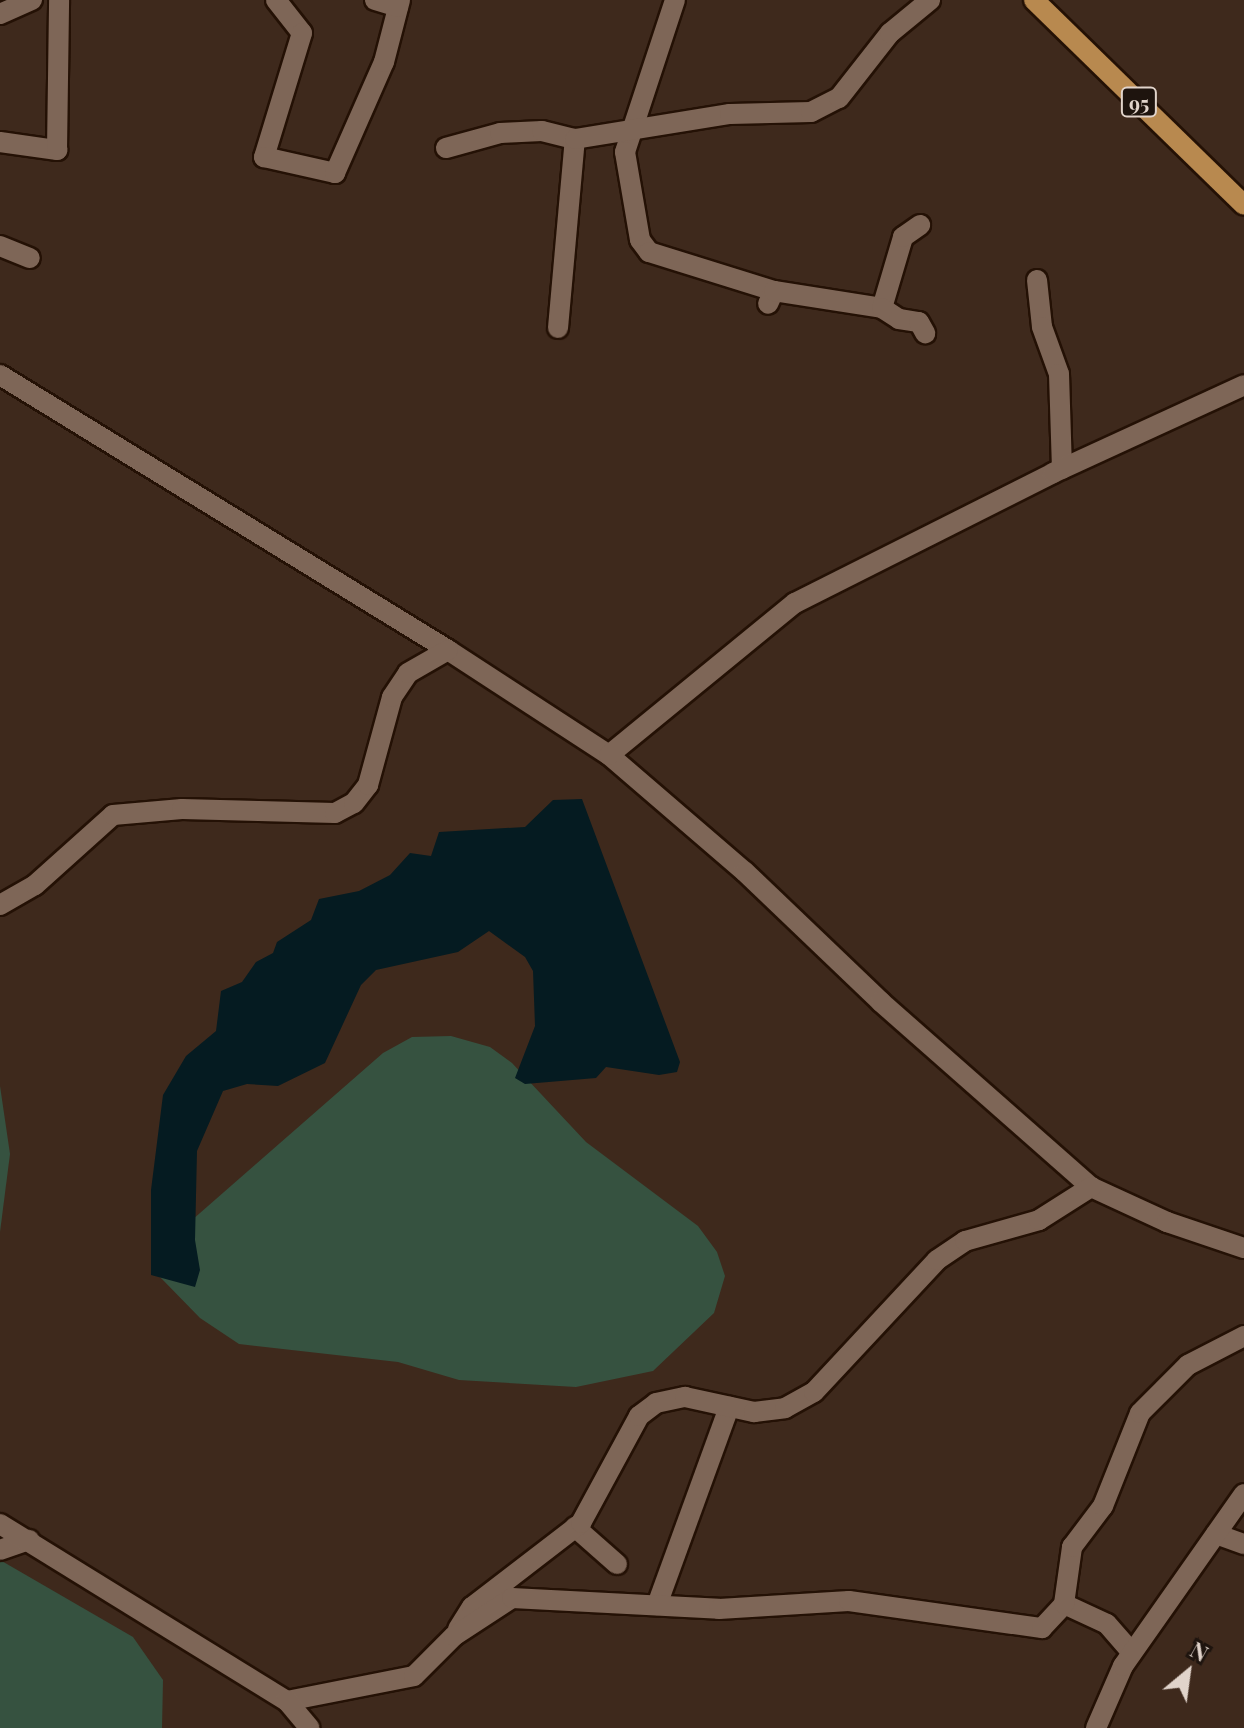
<!DOCTYPE html>
<html>
<head>
<meta charset="utf-8">
<style>
	body { margin:0 }
	#map { position:relative; width:1244px; height:1728px; overflow:hidden; background:#3e291c; font-family:"Playfair Display",serif }
	div>[style] { position:absolute }
	.green>* { inset:0; background:#365240 }
	.water>* { inset:0; background:#051b21 }
	.roads { filter:drop-shadow(2px 0 #241105) drop-shadow(-2px 0 #241105) drop-shadow(0 2px #241105) drop-shadow(0 -2px #241105) }
	.minor>* { height:20px; margin:-10px; padding:0 10px; transform-origin:10px; border-radius:10px; background:#7e6657 }
	.tertiary>* { height:20px; margin:-10px; padding:0 10px; transform-origin:10px; border-radius:10px; background:#7e6657 }
	.primary>* { height:20px; margin:-10px; padding:0 10px; transform-origin:10px; border-radius:10px; background:#b8894f }
	span { translate:-50% -50%; white-space:nowrap; text-align:center; line-height:1.15; -webkit-text-stroke:7px #1e140e; paint-order:stroke }
	.shield-label span { padding:2px 6px; background:#1e140e; border:2px solid; border-radius:6px; -webkit-text-stroke-width:0 }
	.shield-label { font-size:20px; color:#e1d4cb; font-weight:700 }
	.north { position:absolute; left:1148px; top:1632px; width:80px; height:80px; -webkit-text-stroke:6px #1e140e; paint-order:stroke; rotate:29deg; font-size:22px; font-weight:700; line-height:32px; text-align:center; color:#e1d4cb }
	.north::after { content:''; display:block; margin:auto; width:28px; height:36px; background:#e1d4cb; clip-path:polygon(50% 0,100% 100%,50% 72%,0 100%) }
</style>
</head>
<body>
<div id="map">
	<div class="green">
		<i style="clip-path:polygon(451px 1036px,490px 1047px,512px 1063px,586px 1142px,698px 1226px,717px 1252px,725px 1276px,714px 1313px,653px 1371px,576px 1387px,459px 1380px,398px 1362px,239px 1344px,200px 1318px,160px 1277px,168px 1241px,383px 1053px,412px 1037px)"></i>
		<i style="clip-path:polygon(0 1086px,10px 1154px,0 1232px)"></i>
		<i style="clip-path:polygon(0 1560px,133px 1637px,163px 1680px,162px 1728px,0 1728px)"></i>
	</div>
	<div class="water">
		<i style="clip-path:polygon(582px 799px,680px 1062px,677px 1072px,659px 1075px,606px 1067px,596px 1078px,525px 1084px,515px 1078px,535px 1026px,533px 971px,525px 957px,489px 931px,458px 952px,376px 970px,361px 985px,325px 1063px,278px 1086px,247px 1084px,223px 1091px,197px 1151px,195px 1240px,200px 1270px,195px 1287px,151px 1275px,151px 1190px,163px 1095px,186px 1056px,216px 1031px,221px 991px,242px 982px,256px 962px,273px 953px,277px 942px,311px 920px,319px 899px,359px 891px,390px 875px,410px 853px,431px 856px,439px 832px,525px 827px,553px 800px)"></i>
	</div>
	<div class="roads">
		<div class="minor">
			<i style="left:276px;top:0;width:42px;rotate:51.8deg"></i>
			<i style="left:302px;top:33px;width:130px;rotate:107deg"></i>
			<i style="left:264px;top:157px;width:73px;rotate:12.7deg"></i>
			<i style="left:335px;top:173px;width:121px;rotate:-66.2deg"></i>
			<i style="left:384px;top:62px;width:64px;rotate:-75.5deg"></i>
			<i style="left:375px;top:0;width:24px;rotate:17deg"></i>
			<i style="left:675px;top:0;width:160px;rotate:108.2deg"></i>
			<i style="left:625px;top:152px;width:89px;rotate:80.3deg"></i>
			<i style="left:640px;top:240px;width:15px;rotate:53deg"></i>
			<i style="left:649px;top:252px;width:131px;rotate:17.3deg"></i>
			<i style="left:774px;top:291px;width:14px;rotate:115deg"></i>
			<i style="left:0;top:14px;width:35px;rotate:-24deg"></i>
			<i style="left:0;top:142px;width:58px;rotate:8deg"></i>
			<i style="left:57px;top:150px;width:150px;rotate:-89.2deg"></i>
			<i style="left:446px;top:148px;width:56px;rotate:-15.5deg"></i>
			<i style="left:500px;top:133px;width:42px;rotate:-2.7deg"></i>
			<i style="left:542px;top:131px;width:34px;rotate:14deg"></i>
			<i style="left:0;top:246px;width:32px;rotate:22deg"></i>
			<i style="left:1037px;top:280px;width:47px;rotate:83.9deg"></i>
			<i style="left:1042px;top:327px;width:50px;rotate:70.1deg"></i>
			<i style="left:1059px;top:374px;width:95px;rotate:88.2deg"></i>
			<i style="left:774px;top:291px;width:109px;rotate:8.9deg"></i>
			<i style="left:882px;top:308px;width:74px;rotate:-73.5deg"></i>
			<i style="left:903px;top:237px;width:21px;rotate:-35deg"></i>
			<i style="left:882px;top:308px;width:20px;rotate:33deg"></i>
			<i style="left:899px;top:319px;width:20px;rotate:9deg"></i>
			<i style="left:919px;top:322px;width:13px;rotate:61deg"></i>
			<i style="left:558px;top:328px;width:190px;rotate:-84.9deg"></i>
			<i style="left:575px;top:139px;width:157px;rotate:-9.2deg"></i>
			<i style="left:730px;top:114px;width:81px;rotate:-1.4deg"></i>
			<i style="left:811px;top:112px;width:31px;rotate:-27deg"></i>
			<i style="left:839px;top:98px;width:83px;rotate:-51.9deg"></i>
			<i style="left:890px;top:33px;width:52px;rotate:-39.5deg"></i>
			<i style="left:0;top:375px;width:526px;rotate:31.54deg"></i>
			<i style="left:448px;top:650px;width:192px;rotate:33.1deg"></i>
			<i style="left:609px;top:755px;width:179px;rotate:40.7deg"></i>
			<i style="left:745px;top:872px;width:188px;rotate:43.7deg"></i>
			<i style="left:881px;top:1002px;width:280px;rotate:41.4deg"></i>
			<i style="left:1091px;top:1187px;width:84px;rotate:24.7deg"></i>
			<i style="left:1167px;top:1222px;width:81px;rotate:18.7deg"></i>
			<i style="left:609px;top:755px;width:240px;rotate:-39.3deg"></i>
			<i style="left:795px;top:603px;width:289px;rotate:-26.7deg"></i>
			<i style="left:1053px;top:473px;width:210px;rotate:-24.7deg"></i>
			<i style="left:0;top:905px;width:40px;rotate:-29.7deg"></i>
			<i style="left:35px;top:885px;width:105px;rotate:-41.9deg"></i>
			<i style="left:113px;top:815px;width:69px;rotate:-5deg"></i>
			<i style="left:182px;top:809px;width:153px;rotate:1.5deg"></i>
			<i style="left:335px;top:813px;width:21px;rotate:-28deg"></i>
			<i style="left:354px;top:803px;width:23px;rotate:-52deg"></i>
			<i style="left:368px;top:785px;width:91px;rotate:-74.7deg"></i>
			<i style="left:392px;top:697px;width:29px;rotate:-56deg"></i>
			<i style="left:408px;top:673px;width:46px;rotate:-29.9deg"></i>
			<i style="left:575px;top:1527px;width:56px;rotate:41.4deg"></i>
			<i style="left:1216px;top:1534px;width:30px;rotate:20deg"></i>
			<i style="left:0;top:1550px;width:31px;rotate:-19deg"></i>
			<i style="left:1064px;top:1604px;width:47px;rotate:24.9deg"></i>
			<i style="left:1107px;top:1624px;width:38px;rotate:49deg"></i>
			<i style="left:657px;top:1605px;width:211px;rotate:-70deg"></i>
			<i style="left:458px;top:1629px;width:26px;rotate:-58deg"></i>
			<i style="left:472px;top:1607px;width:138px;rotate:-37.6deg"></i>
			<i style="left:581px;top:1523px;width:122px;rotate:-61.5deg"></i>
			<i style="left:639px;top:1416px;width:21px;rotate:-37deg"></i>
			<i style="left:656px;top:1403px;width:30px;rotate:-12deg"></i>
			<i style="left:685px;top:1397px;width:71px;rotate:12.3deg"></i>
			<i style="left:754px;top:1412px;width:31px;rotate:-7deg"></i>
			<i style="left:785px;top:1408px;width:33px;rotate:-29deg"></i>
			<i style="left:814px;top:1392px;width:180px;rotate:-47deg"></i>
			<i style="left:937px;top:1260px;width:34px;rotate:-34deg"></i>
			<i style="left:965px;top:1241px;width:77px;rotate:-15.8deg"></i>
			<i style="left:1039px;top:1220px;width:62px;rotate:-32.4deg"></i>
			<i style="left:287px;top:1701px;width:129px;rotate:-11.1deg"></i>
			<i style="left:414px;top:1676px;width:57px;rotate:-45deg"></i>
			<i style="left:454px;top:1636px;width:69px;rotate:-33.2deg"></i>
			<i style="left:512px;top:1598px;width:207px;rotate:3deg"></i>
			<i style="left:719px;top:1609px;width:130px;rotate:-3.5deg"></i>
			<i style="left:849px;top:1601px;width:195px;rotate:8deg"></i>
			<i style="left:1042px;top:1628px;width:33px;rotate:-47deg"></i>
			<i style="left:1064px;top:1604px;width:58px;rotate:-82deg"></i>
			<i style="left:1072px;top:1547px;width:51px;rotate:-52.9deg"></i>
			<i style="left:1103px;top:1506px;width:100px;rotate:-68.3deg"></i>
			<i style="left:1140px;top:1413px;width:68px;rotate:-45deg"></i>
			<i style="left:1188px;top:1365px;width:63px;rotate:-27.4deg"></i>
			<i style="left:1096px;top:1728px;width:68px;rotate:-66.5deg"></i>
			<i style="left:1123px;top:1666px;width:210px;rotate:-54.9deg"></i>
		</div>
		<div class="tertiary">
			<i style="left:0;top:1524px;width:337px;rotate:31.7deg"></i>
			<i style="left:287px;top:1701px;width:35px;rotate:50deg"></i>
		</div>
		<div class="primary">
			<i style="left:1034px;top:0;width:293px;rotate:44.3deg"></i>
		</div>
	</div>
	<div class="shield-label">
		<span style="left:1139px;top:102px">95</span>
	</div>
	<div class="north">N</div>
</div>
</body>
</html>
